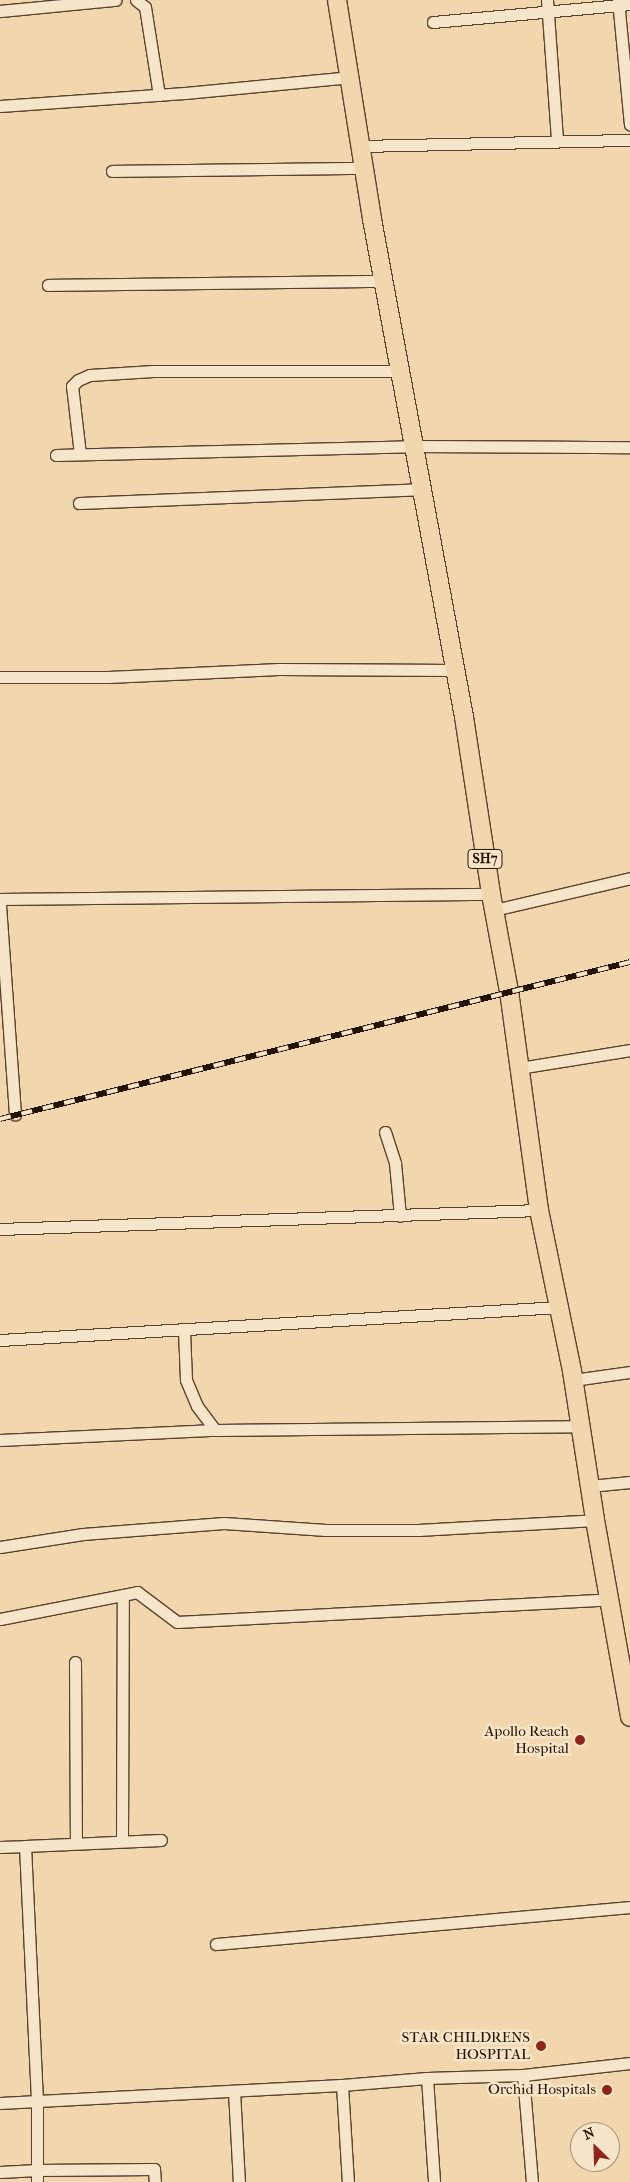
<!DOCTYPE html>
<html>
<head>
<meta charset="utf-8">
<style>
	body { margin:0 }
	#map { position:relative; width:630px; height:2182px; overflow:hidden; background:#f2d7ae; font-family:"IM FELL French Canon",serif }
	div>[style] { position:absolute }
	.roads { filter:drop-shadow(1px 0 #58432d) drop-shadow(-1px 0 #58432d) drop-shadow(0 1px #58432d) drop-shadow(0 -1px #58432d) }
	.street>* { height:11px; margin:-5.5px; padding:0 5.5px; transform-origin:5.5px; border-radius:5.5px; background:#f7e5ca }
	.primary>* { height:18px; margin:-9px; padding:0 9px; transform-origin:9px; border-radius:9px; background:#f2d7ae }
	.rail>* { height:5.5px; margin-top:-2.75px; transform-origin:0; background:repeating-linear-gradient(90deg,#f7e5ca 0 11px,#241202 0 22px); box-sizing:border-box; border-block:1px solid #241202 }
	.dots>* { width:14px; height:14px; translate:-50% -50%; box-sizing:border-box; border:2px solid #f7e5ca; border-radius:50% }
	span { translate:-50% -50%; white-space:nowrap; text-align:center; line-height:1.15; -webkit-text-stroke:5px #f7e5ca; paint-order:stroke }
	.shield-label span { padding:1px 4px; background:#f7e5ca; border:1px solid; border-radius:4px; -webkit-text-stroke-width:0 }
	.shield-label { font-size:14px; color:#241202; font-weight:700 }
	.poi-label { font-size:15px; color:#241202 }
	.right { translate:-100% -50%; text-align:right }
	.north { position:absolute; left:570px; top:2122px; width:50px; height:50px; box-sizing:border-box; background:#f7e5ca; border:1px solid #a3917a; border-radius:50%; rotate:336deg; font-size:14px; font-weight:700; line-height:20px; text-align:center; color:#241202 }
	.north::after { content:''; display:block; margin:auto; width:18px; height:22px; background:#8f2418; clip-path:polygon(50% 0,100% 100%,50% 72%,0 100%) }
</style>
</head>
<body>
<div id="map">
	<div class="roads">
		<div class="street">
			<i style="left:136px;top:0;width:11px;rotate:38deg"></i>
			<i style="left:145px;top:7px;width:89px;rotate:81deg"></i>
			<i style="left:547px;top:0;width:141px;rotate:85.9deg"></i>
			<i style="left:618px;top:0;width:125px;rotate:84.5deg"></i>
			<i style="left:0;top:11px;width:116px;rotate:-5.5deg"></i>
			<i style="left:433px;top:22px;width:198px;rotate:-5.2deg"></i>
			<i style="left:0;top:106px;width:185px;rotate:-4deg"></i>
			<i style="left:185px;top:93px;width:167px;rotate:-5.5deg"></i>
			<i style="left:361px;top:146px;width:269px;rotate:-1.3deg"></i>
			<i style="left:112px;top:171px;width:252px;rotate:-0.7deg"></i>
			<i style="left:48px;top:285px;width:336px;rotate:-0.7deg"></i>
			<i style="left:80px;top:454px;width:68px;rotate:-96.7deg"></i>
			<i style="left:72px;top:386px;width:8px;rotate:-45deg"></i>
			<i style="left:78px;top:380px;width:13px;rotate:-23deg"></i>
			<i style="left:90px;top:375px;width:63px;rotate:-3.6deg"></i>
			<i style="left:153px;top:371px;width:247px"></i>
			<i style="left:56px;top:455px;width:357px;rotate:-1.4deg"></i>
			<i style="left:413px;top:446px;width:217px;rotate:0.3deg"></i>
			<i style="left:79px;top:503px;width:342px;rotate:-2.3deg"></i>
			<i style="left:0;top:677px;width:108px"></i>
			<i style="left:108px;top:677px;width:171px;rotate:-2.7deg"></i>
			<i style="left:279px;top:669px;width:176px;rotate:0.3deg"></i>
			<i style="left:0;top:899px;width:491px;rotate:-0.6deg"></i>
			<i style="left:0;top:905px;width:210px;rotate:85.9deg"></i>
			<i style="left:494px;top:910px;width:140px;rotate:-13.2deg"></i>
			<i style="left:519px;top:1068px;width:112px;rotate:-9.2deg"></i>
			<i style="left:385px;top:1132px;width:33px;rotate:72deg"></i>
			<i style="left:395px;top:1163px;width:53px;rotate:84.6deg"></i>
			<i style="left:0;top:1229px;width:539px;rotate:-2.02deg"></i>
			<i style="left:184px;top:1330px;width:50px;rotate:87.7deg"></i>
			<i style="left:186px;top:1380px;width:28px;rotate:67deg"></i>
			<i style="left:197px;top:1406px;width:30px;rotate:53deg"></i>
			<i style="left:0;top:1340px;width:561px;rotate:-3.37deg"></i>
			<i style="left:573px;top:1380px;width:58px;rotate:-8deg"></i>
			<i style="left:0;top:1440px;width:215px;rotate:-2.7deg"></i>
			<i style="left:215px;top:1430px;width:366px;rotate:-0.6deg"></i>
			<i style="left:590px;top:1486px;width:40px;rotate:-5.7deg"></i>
			<i style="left:0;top:1547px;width:84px;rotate:-8.9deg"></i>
			<i style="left:83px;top:1534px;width:141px;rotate:-4.5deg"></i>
			<i style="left:224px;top:1523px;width:102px;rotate:3.9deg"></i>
			<i style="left:326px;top:1530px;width:92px"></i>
			<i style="left:418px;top:1530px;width:177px;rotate:-3.2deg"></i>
			<i style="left:0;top:1619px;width:140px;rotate:-11.1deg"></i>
			<i style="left:137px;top:1592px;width:50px;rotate:36.9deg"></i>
			<i style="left:177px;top:1622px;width:435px;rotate:-3deg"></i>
			<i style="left:75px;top:1662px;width:181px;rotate:89.7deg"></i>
			<i style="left:122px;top:1840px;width:245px;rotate:-89.8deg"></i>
			<i style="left:25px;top:1846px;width:136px;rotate:-2.5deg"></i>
			<i style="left:0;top:1847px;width:25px;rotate:-2deg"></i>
			<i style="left:25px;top:1846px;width:255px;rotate:87.3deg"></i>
			<i style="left:37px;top:2101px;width:69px;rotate:90deg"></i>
			<i style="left:37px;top:2170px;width:37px;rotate:177deg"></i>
			<i style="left:216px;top:1944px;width:416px;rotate:-5.1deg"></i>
			<i style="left:523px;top:2075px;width:107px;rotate:85.2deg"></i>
			<i style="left:427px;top:2078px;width:104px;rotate:86.1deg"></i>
			<i style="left:342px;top:2085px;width:97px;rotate:86.5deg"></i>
			<i style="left:234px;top:2091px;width:91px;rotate:86.9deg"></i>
			<i style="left:0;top:2103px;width:342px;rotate:-3deg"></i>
			<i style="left:342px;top:2085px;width:85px;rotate:-4.7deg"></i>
			<i style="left:427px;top:2078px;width:96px;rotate:-1.8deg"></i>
			<i style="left:523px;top:2075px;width:108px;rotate:-6.4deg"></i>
			<i style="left:37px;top:2182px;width:12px;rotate:-90deg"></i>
			<i style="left:37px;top:2170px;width:117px;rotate:-0.5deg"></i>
			<i style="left:154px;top:2169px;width:13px;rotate:86deg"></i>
		</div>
		<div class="primary">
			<i style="left:337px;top:0;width:222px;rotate:80.9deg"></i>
			<i style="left:372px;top:219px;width:506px;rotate:79.53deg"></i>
			<i style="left:464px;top:717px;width:179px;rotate:81.3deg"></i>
			<i style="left:491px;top:894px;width:99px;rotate:79.5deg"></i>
			<i style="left:509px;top:991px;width:221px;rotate:82.2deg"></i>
			<i style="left:539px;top:1210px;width:164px;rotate:78.4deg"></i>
			<i style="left:572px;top:1371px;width:151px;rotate:81.2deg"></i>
			<i style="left:595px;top:1520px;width:200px;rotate:79.9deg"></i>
		</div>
	</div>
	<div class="rail">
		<i style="left:0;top:1119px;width:649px;rotate:-13.99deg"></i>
	</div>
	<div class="dots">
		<i style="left:580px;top:1740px;background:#8f2418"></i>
		<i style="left:541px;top:2046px;background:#8f2418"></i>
		<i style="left:607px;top:2090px;background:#8f2418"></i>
	</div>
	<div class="shield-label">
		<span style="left:485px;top:859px">SH7</span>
	</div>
	<div class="poi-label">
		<span class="right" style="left:569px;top:1740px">Apollo Reach<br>Hospital</span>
		<span class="right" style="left:530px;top:2046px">STAR CHILDRENS<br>HOSPITAL</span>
		<span class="right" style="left:596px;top:2090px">Orchid Hospitals</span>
	</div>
	<div class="north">N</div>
</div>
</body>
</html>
